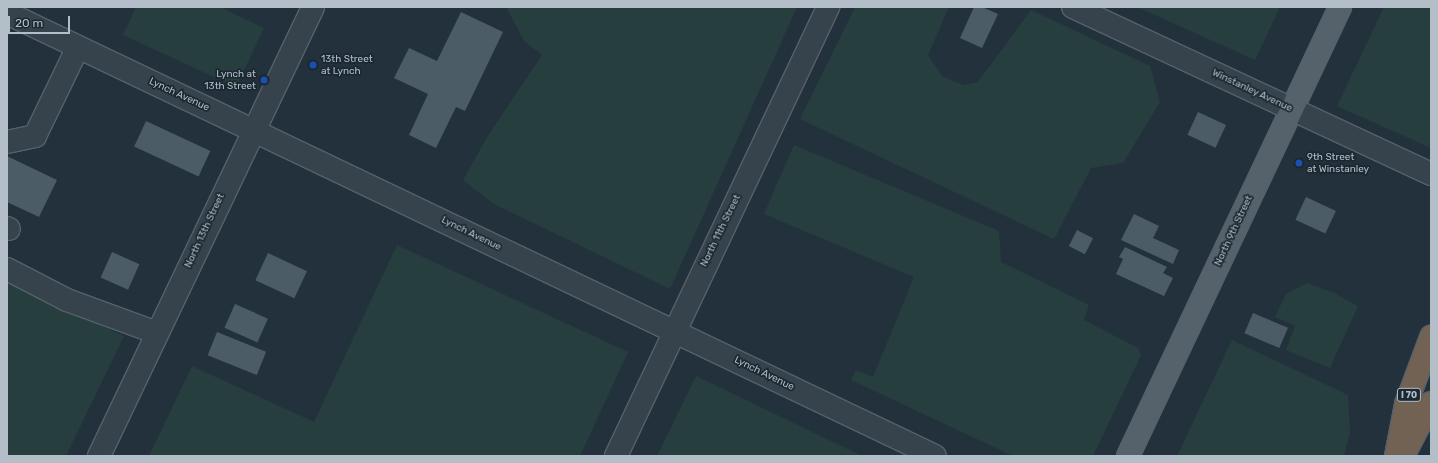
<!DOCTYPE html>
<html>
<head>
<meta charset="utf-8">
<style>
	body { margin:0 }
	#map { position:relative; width:1438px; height:463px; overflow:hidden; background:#23313c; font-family:Rubik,sans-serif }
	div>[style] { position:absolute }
	.green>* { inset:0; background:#263f3e }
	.building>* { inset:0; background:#4c5c67; transform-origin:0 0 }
	.roads { filter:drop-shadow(1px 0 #55616a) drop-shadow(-1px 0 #55616a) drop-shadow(0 1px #55616a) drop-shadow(0 -1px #55616a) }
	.minor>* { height:22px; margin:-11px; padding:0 11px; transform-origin:11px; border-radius:11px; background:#37434c }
	.major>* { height:22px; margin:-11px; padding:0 11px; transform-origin:11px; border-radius:11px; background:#55626c }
	.highway>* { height:22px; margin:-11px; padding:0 11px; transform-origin:11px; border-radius:11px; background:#726254 }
	.dots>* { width:11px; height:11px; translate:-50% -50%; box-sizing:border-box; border:2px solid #1c2831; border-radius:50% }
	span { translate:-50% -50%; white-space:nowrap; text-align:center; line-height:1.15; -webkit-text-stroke:3.5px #1c2831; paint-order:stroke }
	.shield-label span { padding:1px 3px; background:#1c2831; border:1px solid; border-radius:3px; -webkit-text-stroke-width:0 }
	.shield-label { font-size:9px; color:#b3bec8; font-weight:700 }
	.poi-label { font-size:10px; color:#b3bec8 }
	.left { translate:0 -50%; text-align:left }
	.right { translate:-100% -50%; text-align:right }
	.street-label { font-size:10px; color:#b3bec8 }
	.frame { position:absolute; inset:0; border:8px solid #b3bec8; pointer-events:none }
	.scale { position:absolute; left:8px; top:16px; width:62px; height:18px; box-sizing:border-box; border:2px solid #b3bec8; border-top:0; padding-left:5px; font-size:12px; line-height:14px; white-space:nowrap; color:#b3bec8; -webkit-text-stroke:3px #1c2831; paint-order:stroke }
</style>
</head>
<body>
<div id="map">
	<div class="green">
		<i style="clip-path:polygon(136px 7px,220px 7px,264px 28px,236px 87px,123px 35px)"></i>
		<i style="clip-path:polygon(506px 7px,797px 7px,670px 289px,494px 204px,463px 180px,489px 134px,542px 55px,524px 41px)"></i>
		<i style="clip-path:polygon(855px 7px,949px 7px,928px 55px,942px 76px,963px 85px,978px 82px,1031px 10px,1150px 66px,1160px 102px,1123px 163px,1091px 168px,1054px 239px,800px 119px)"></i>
		<i style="clip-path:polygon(1137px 7px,1280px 7px,1255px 60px)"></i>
		<i style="clip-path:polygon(1384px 7px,1431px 7px,1431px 148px,1337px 106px)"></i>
		<i style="clip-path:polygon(794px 145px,999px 231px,1001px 262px,1089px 305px,1084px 320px,1138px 348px,1141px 355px,1093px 456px,1013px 456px,851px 380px,856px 370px,873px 377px,914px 277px,764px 214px)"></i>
		<i style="clip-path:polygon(397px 245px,628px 352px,580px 456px,149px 456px,192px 366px,314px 422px)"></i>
		<i style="clip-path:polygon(7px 280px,124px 336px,66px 456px,7px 456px)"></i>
		<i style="clip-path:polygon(1307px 283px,1334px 293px,1358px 306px,1330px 368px,1286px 350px,1295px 326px,1275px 317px,1286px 294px)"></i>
		<i style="clip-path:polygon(1232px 340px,1348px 395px,1350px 432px,1344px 456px,1177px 456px)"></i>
		<i style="clip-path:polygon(696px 376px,862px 456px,657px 456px)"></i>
	</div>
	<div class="building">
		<i style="clip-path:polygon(974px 7px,982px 7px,998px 14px,982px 48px,960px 38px)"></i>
		<i style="clip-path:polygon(461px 12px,503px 32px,465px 111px,456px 107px,436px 148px,409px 135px,428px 94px,394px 78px,409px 48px,437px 61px)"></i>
		<i style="left:1198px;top:112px;width:31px;height:25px;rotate:25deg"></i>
		<i style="left:146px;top:121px;width:71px;height:28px;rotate:25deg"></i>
		<i style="clip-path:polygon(7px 156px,57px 180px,39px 217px,7px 202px)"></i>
		<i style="left:1306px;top:197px;width:33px;height:25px;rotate:25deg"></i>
		<i style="clip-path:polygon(1134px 214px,1159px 226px,1153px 238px,1179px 250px,1173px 264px,1121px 240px)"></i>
		<i style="left:1077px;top:230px;width:18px;height:18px;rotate:27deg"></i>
		<i style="clip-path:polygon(1125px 247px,1167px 267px,1163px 273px,1173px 278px,1164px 296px,1116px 274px,1123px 259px,1119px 257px)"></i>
		<i style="left:112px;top:252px;width:30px;height:28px;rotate:24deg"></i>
		<i style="left:268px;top:253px;width:43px;height:30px;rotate:25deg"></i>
		<i style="left:235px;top:304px;width:36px;height:26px;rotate:24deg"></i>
		<i style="left:1253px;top:313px;width:38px;height:22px;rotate:23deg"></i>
		<i style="left:217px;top:332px;width:53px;height:25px;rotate:22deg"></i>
	</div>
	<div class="roads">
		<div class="minor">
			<i style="left:1073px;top:7px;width:395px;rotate:25deg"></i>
			<i style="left:7px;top:13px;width:1028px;rotate:25.52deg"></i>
			<i style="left:7px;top:142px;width:29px;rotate:-12deg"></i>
			<i style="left:35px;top:136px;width:99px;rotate:-64.2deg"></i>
			<i style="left:7px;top:228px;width:2px;rotate:27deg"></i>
			<i style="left:7px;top:269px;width:68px;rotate:27.3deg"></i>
			<i style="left:67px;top:300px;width:96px;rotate:20.1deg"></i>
			<i style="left:99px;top:456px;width:497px;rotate:-64.5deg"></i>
			<i style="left:616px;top:456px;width:497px;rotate:-64.7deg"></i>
		</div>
		<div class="major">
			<i style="left:1128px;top:456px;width:497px;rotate:-64.7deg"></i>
		</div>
		<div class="highway">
			<i style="left:1396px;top:456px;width:53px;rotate:-79.1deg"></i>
			<i style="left:1406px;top:404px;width:72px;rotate:-69.5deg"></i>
			<i style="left:1403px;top:456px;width:60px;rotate:-62.2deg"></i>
		</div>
	</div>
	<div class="dots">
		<i style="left:313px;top:65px;background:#1a4fb4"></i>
		<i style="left:264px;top:80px;background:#1a4fb4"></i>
		<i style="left:1299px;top:163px;background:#1a4fb4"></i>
	</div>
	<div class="shield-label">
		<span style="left:1409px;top:395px">I 70</span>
	</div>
	<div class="poi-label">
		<span class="left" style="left:321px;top:65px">13th Street<br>at Lynch</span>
		<span class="right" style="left:256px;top:80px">Lynch at<br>13th Street</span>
		<span class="left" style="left:1307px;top:163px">9th Street<br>at Winstanley</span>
	</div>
	<div class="street-label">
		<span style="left:1252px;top:91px;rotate:25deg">Winstanley Avenue</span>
		<span style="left:179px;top:95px;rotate:25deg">Lynch Avenue</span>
		<span style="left:205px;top:231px;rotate:-65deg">North 13th Street</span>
		<span style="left:721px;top:231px;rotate:-64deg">North 11th Street</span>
		<span style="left:1234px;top:231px;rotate:-65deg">North 9th Street</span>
		<span style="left:471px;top:234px;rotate:26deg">Lynch Avenue</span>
		<span style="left:764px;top:374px;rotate:26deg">Lynch Avenue</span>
	</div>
	<div class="frame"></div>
	<div class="scale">20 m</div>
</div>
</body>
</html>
